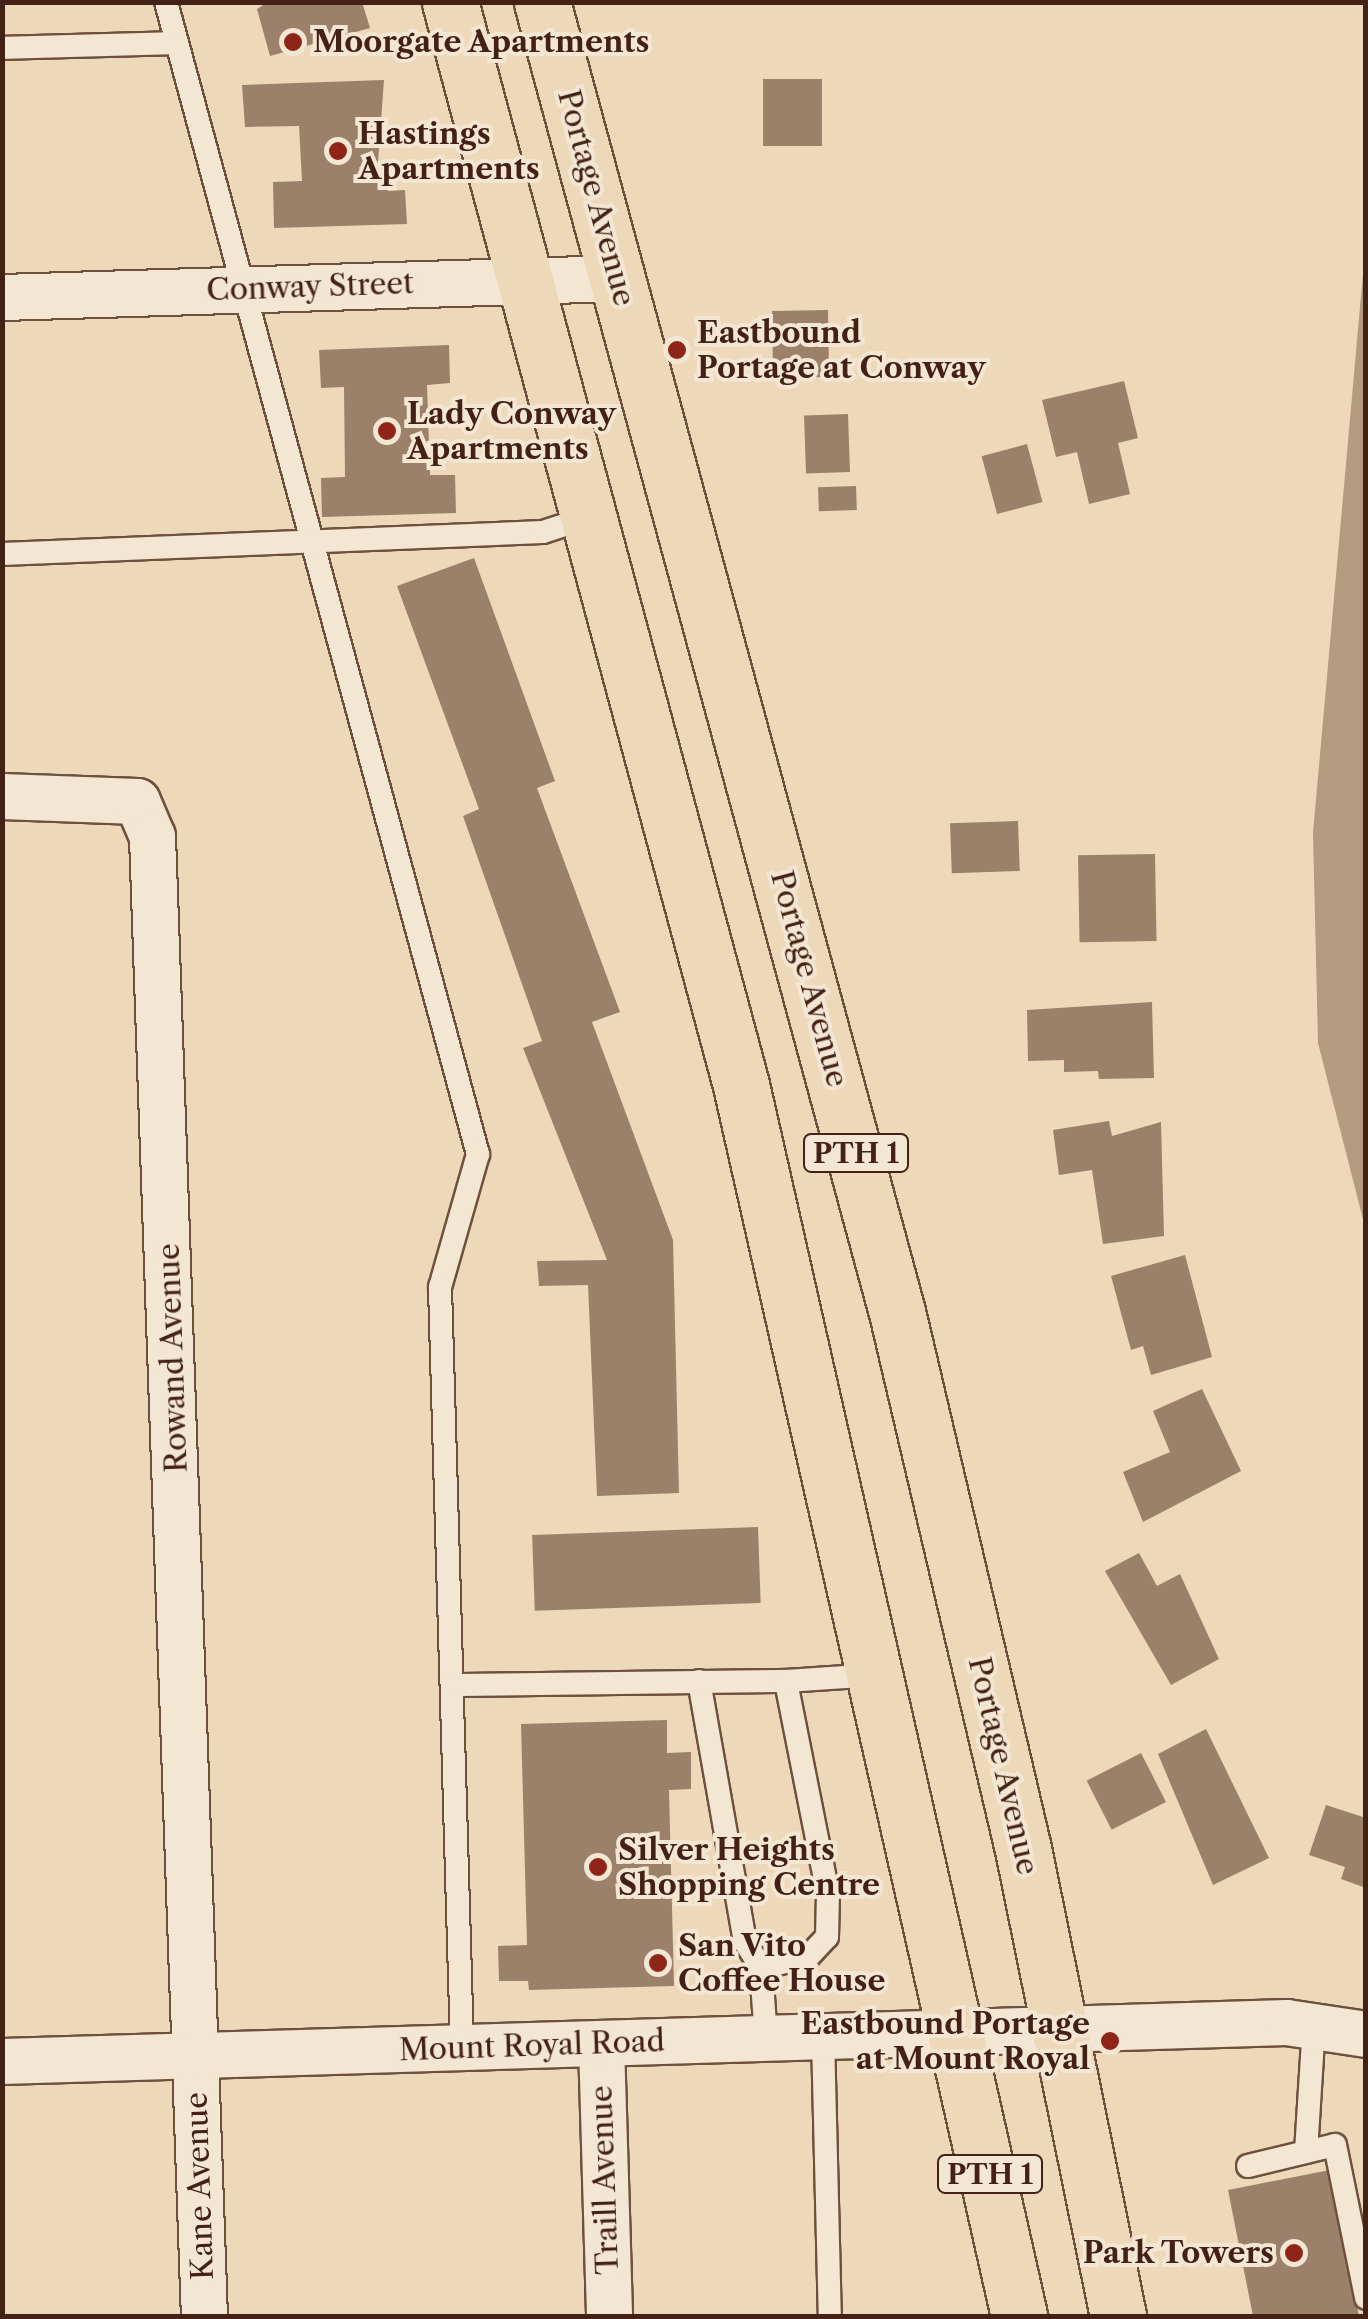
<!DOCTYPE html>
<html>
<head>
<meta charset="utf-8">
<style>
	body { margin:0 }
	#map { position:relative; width:1368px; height:2319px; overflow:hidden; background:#edd8b9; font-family:"Libre Caslon Text",serif }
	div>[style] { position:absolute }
	.water>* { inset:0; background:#b39a81 }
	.building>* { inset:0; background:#9b816a; transform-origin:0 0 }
	.roads { filter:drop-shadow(2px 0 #6e503e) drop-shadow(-2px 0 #6e503e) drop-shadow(0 2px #6e503e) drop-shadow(0 -2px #6e503e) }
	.lane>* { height:22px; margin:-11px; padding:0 11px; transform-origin:11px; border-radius:11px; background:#f3e6d2 }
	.street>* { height:45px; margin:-22.5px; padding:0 22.5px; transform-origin:22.5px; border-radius:22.5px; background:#f3e6d2 }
	.highway>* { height:55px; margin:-27.5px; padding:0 27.5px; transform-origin:27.5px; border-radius:27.5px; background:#edd8b9 }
	.dots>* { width:28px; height:28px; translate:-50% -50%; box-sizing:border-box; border:5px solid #f3e6d2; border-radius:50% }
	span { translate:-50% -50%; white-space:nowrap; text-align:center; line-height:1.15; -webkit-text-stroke:8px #f3e6d2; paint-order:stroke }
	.shield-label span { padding:2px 8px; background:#f3e6d2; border:2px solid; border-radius:8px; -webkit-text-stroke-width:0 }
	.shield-label { font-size:28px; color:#432215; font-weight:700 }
	.poi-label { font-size:30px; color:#432215; font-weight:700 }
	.left { translate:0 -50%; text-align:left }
	.right { translate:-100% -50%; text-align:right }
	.street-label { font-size:30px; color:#432215 }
	.frame { position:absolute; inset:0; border:5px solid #432215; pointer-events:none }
</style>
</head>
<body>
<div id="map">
	<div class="water">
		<i style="clip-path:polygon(1365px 251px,1365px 1227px,1318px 1043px,1313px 833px)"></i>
	</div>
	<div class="building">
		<i style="clip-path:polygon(268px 2px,362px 2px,370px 28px,270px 56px,257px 9px)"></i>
		<i style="left:822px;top:79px;width:67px;height:59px;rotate:90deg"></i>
		<i style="clip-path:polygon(384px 80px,377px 176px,387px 176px,388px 191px,405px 190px,407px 224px,274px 228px,273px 182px,302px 181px,299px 126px,245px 127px,242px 85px)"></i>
		<i style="left:828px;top:310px;width:67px;height:56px;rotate:89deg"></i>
		<i style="clip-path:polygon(449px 345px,450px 383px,427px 385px,430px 475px,455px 475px,456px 513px,322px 517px,321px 478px,345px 477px,344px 387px,321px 388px,319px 350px)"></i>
		<i style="clip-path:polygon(1124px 381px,1138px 438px,1118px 443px,1130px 494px,1089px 504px,1077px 452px,1056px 457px,1042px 400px)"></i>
		<i style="left:848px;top:414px;width:58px;height:44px;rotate:88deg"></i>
		<i style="left:1027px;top:444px;width:60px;height:47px;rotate:75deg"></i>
		<i style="left:856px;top:486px;width:24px;height:38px;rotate:88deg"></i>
		<i style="clip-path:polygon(474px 558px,555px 781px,537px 788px,620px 1012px,592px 1022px,673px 1240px,679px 1493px,597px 1496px,588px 1285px,539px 1286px,537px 1261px,607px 1260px,523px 1048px,542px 1041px,463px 816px,479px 809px,397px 586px)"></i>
		<i style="left:1018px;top:821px;width:50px;height:68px;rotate:88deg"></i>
		<i style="left:1155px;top:854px;width:87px;height:77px;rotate:89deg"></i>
		<i style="clip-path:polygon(1152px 1002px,1154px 1078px,1099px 1079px,1098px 1071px,1064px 1072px,1064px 1060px,1028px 1061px,1027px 1010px)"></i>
		<i style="clip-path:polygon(1109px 1121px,1112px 1136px,1161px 1122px,1164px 1236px,1103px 1244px,1092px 1170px,1059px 1175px,1053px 1130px)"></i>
		<i style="clip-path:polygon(1185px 1255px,1212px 1357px,1151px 1375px,1143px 1346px,1131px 1350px,1111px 1276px)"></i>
		<i style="clip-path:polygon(1202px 1389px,1241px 1471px,1143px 1522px,1123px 1472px,1170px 1452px,1153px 1411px)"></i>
		<i style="left:758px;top:1527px;width:76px;height:226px;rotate:88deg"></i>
		<i style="clip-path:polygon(1139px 1553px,1157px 1586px,1180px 1574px,1219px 1659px,1171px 1685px,1105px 1571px)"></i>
		<i style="clip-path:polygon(667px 1720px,667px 1753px,691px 1752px,691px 1789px,669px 1790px,674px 1986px,529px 1990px,528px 1981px,499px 1981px,498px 1946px,527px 1945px,521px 1724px)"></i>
		<i style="clip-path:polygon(1206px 1729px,1269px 1858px,1213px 1885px,1158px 1754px)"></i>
		<i style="left:1141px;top:1753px;width:55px;height:61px;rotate:63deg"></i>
		<i style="clip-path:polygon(1326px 1805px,1366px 1818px,1366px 1888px,1341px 1879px,1345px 1867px,1309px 1855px)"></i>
		<i style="clip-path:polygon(1330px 2170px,1359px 2316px,1253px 2316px,1228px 2190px)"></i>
	</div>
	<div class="roads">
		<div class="lane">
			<i style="left:166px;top:2px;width:1194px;rotate:74.85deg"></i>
			<i style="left:478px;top:1154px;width:138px;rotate:105.9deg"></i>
			<i style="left:440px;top:1287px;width:761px;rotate:88.34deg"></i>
			<i style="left:2px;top:48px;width:175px;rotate:-1.6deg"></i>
			<i style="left:2px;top:554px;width:541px;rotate:-2.33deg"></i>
			<i style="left:543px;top:532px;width:48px;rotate:-18.1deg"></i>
			<i style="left:699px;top:1681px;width:265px;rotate:80deg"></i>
			<i style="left:745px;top:1942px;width:31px;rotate:58deg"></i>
			<i style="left:452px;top:1685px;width:334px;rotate:-0.7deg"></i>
			<i style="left:823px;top:2037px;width:279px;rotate:88.6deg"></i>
			<i style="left:766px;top:2039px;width:71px;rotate:-94deg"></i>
			<i style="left:761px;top:1968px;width:49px;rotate:-14deg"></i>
			<i style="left:809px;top:1956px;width:26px;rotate:-47deg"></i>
			<i style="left:827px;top:1937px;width:43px;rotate:-88.7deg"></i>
			<i style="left:828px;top:1894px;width:217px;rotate:-101.2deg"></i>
			<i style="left:786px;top:1681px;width:89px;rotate:-3.9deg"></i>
			<i style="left:1306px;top:2152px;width:128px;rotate:-86.4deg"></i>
			<i style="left:1248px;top:2166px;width:89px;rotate:-13.6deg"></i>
			<i style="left:1335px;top:2145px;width:156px;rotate:78.5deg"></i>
		</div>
		<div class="street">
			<i style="left:2px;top:297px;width:616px;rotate:-1.77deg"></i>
			<i style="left:2px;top:796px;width:135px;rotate:2.1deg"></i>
			<i style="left:137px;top:801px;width:38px;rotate:67deg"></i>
			<i style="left:152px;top:836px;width:1481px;rotate:87.99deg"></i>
			<i style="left:601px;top:2044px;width:272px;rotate:88.3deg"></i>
			<i style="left:2px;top:2061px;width:1285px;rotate:-1.74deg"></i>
			<i style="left:1286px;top:2022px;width:81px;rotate:8.5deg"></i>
		</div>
		<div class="highway">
			<i style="left:450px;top:2px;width:1121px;rotate:74.96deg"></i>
			<i style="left:741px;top:1085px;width:1262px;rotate:77.27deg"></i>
			<i style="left:542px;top:2px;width:1357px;rotate:74.84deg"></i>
			<i style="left:897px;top:1312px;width:552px;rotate:76.8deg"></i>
			<i style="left:1023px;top:1849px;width:477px;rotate:78.5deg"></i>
		</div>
	</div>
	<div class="dots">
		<i style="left:293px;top:42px;background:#8f2418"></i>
		<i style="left:338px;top:151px;background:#8f2418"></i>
		<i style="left:677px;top:350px;background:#8f2418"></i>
		<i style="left:387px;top:431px;background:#8f2418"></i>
		<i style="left:598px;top:1867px;background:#8f2418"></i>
		<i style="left:658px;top:1963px;background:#8f2418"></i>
		<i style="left:1110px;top:2041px;background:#8f2418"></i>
		<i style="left:1294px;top:2253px;background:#8f2418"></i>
	</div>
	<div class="shield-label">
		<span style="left:856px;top:1153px">PTH 1</span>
		<span style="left:990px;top:2174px">PTH 1</span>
	</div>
	<div class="poi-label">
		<span class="left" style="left:313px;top:42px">Moorgate Apartments</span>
		<span class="left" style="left:358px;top:151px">Hastings<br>Apartments</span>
		<span class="left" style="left:697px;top:350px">Eastbound<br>Portage at Conway</span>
		<span class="left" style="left:407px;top:431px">Lady Conway<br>Apartments</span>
		<span class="left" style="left:618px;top:1867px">Silver Heights<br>Shopping Centre</span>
		<span class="left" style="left:678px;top:1963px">San Vito<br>Coffee House</span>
		<span class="right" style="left:1090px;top:2041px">Eastbound Portage<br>at Mount Royal</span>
		<span class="right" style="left:1274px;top:2253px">Park Towers</span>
	</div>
	<div class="street-label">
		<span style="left:596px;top:198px;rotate:75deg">Portage Avenue</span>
		<span style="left:310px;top:287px;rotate:-2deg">Conway Street</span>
		<span style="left:809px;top:979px;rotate:75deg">Portage Avenue</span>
		<span style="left:173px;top:1358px;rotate:-92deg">Rowand Avenue</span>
		<span style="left:1003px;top:1766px;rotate:77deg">Portage Avenue</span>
		<span style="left:532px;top:2046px;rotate:-2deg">Mount Royal Road</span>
		<span style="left:605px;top:2180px;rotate:-92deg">Traill Avenue</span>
		<span style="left:200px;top:2186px;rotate:-92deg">Kane Avenue</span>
	</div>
	<div class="frame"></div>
</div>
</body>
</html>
